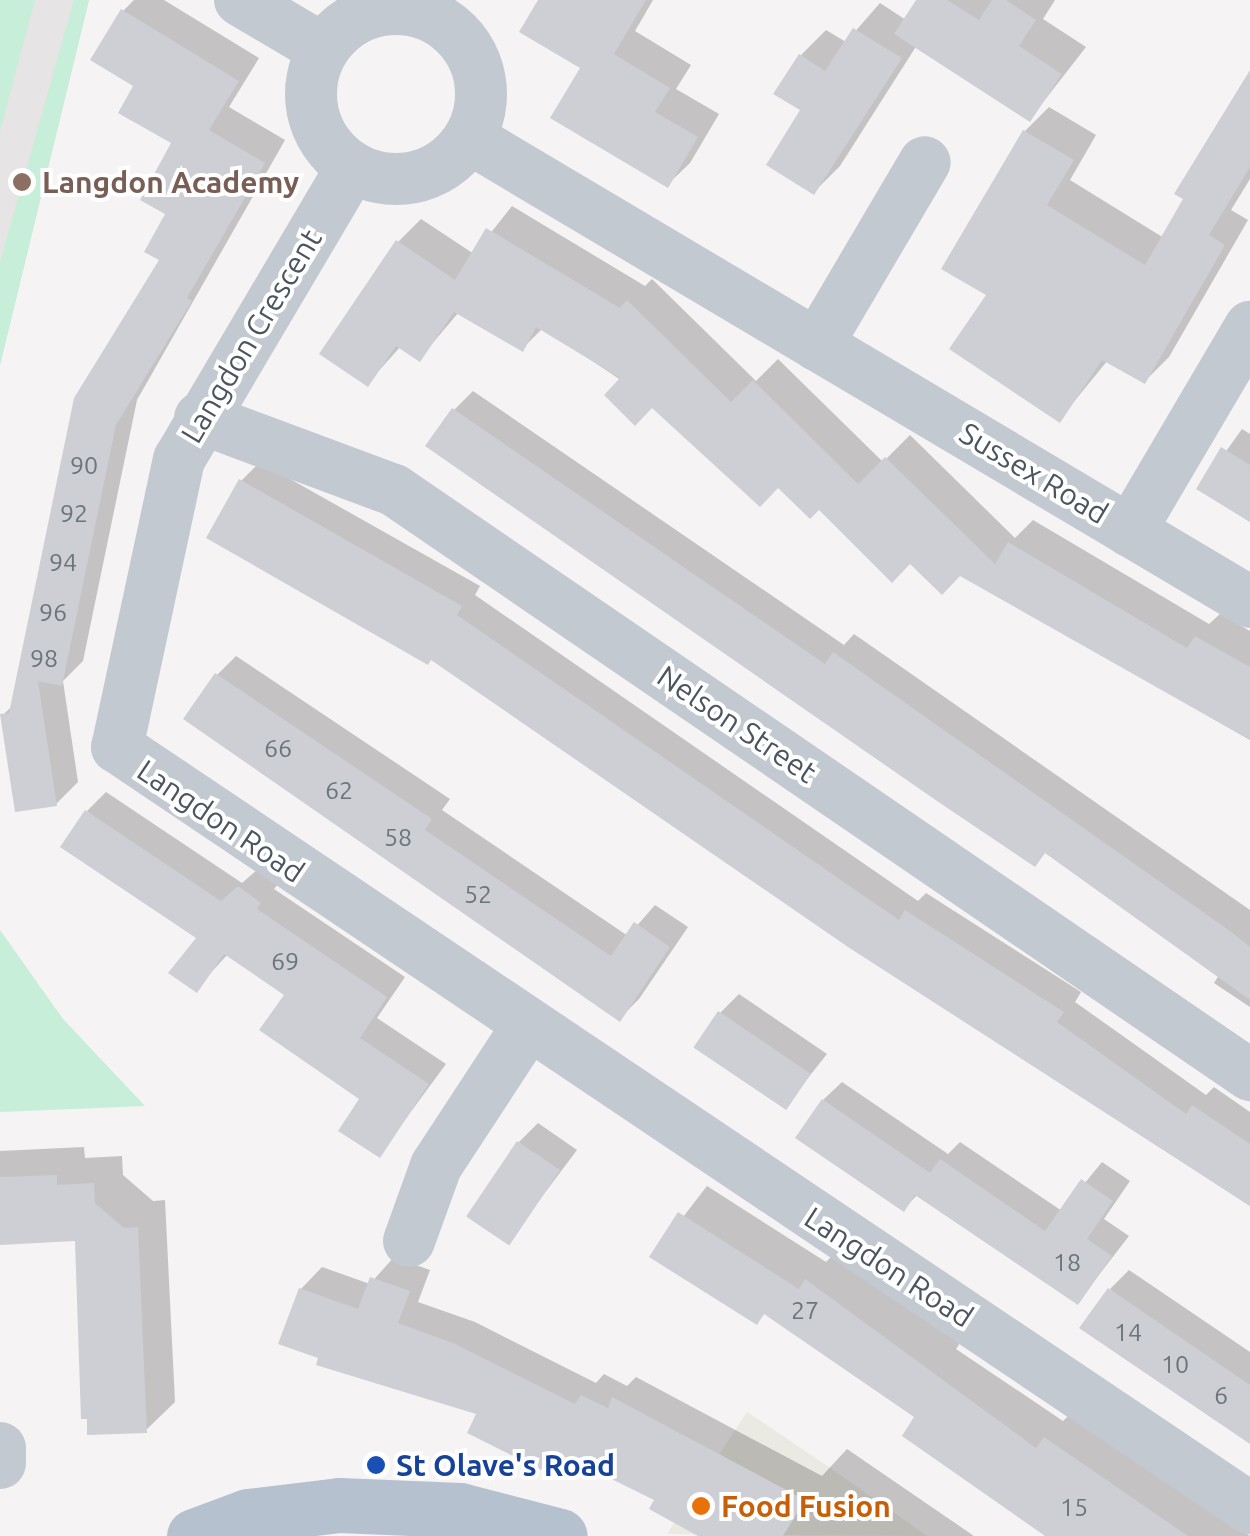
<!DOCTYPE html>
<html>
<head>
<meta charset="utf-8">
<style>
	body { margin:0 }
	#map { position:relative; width:1250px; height:1536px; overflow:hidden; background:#f5f3f3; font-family:Ubuntu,sans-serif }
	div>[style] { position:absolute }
	.commercial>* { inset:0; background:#eae9e2 }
	.education>* { inset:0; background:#e6e4e4 }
	.green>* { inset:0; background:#c6eed8 }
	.shadow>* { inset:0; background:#0003 }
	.building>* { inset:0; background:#cdcfd5; transform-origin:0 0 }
	.minor>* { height:52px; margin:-26px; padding:0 26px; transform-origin:26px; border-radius:26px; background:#c2c9d0 }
	.minor>.ring { margin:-26px; padding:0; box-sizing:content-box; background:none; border:52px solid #c2c9d0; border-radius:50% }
	.primary>* { height:55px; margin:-27.5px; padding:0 27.5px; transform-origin:27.5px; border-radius:27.5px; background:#b5c1cf }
	.dots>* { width:28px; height:28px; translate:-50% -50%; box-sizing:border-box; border:5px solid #fff; border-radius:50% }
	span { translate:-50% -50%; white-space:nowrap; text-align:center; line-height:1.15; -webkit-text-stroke:8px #fff; paint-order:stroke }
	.number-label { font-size:25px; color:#6c747c }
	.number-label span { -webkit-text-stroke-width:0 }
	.education-label { font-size:30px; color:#785e54; font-weight:700 }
	.left { translate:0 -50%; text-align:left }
	.street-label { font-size:30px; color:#4c555f }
	.transit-label { font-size:30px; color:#164399; font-weight:700 }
	.food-label { font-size:30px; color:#c56008; font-weight:700 }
</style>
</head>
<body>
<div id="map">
	<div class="commercial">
		<i style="clip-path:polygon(747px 1412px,826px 1465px,927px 1536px,667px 1534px)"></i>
	</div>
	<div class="education">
		<i style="clip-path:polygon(0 0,89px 0,0 365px)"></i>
	</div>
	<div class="green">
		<i style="clip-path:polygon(0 0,35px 0,0 131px)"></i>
		<i style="clip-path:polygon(74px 0,89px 0,0 365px,0 262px)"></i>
		<i style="clip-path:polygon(0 930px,63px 1019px,145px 1106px,0 1112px)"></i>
	</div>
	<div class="shadow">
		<i style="clip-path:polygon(134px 0,164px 0,259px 58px,229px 107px,285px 140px,137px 400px,83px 661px,63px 681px,78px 782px,56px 804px,3px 715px,13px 705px,162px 260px,174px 142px,137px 86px,123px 11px)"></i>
		<i style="clip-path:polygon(541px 0,653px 0,635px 31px,691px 65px,676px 89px,719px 114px,690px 163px,667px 185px)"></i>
		<i style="clip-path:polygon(919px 0,1055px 0,1043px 19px,1086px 47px,1030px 119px,917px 45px,840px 166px,814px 192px,801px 55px,826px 30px,846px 42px,880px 3px,906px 20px)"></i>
		<i style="clip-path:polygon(1250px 74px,1250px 179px,1231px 210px,1248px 220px,1169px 357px,1145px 381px,1108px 360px,1059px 420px,989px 294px,1025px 131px,1049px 107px,1096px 135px,1070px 180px,1164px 238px)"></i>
		<i style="clip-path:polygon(512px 206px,645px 286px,652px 279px,756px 381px,778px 359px,883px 462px,910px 435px,1015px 538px,1033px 520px,1209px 624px,1220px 614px,1250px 631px,1250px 740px,960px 573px,910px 561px,778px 485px,543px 328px,523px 348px,459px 312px,420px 358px,401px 346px,367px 384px,398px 242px,421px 219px,474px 254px)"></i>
		<i style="clip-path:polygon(473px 391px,844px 645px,854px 634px,1250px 910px,1250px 1007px,1214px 983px,1219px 975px,1047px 851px,1035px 863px,454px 410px)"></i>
		<i style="clip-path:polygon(1242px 429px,1250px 434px,1250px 522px,1199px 489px)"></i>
		<i style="clip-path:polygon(260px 462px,480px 586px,475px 595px,918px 901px,926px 893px,1081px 992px,1075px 1002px,1206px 1095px,1214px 1087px,1250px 1112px,1250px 1206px,850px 944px,241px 481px)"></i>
		<i style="clip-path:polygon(236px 656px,450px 799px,442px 810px,628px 936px,655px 905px,688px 927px,639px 999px,620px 1018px,217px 675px)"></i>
		<i style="clip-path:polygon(106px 792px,242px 883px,259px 868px,279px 883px,274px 889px,405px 977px,377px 1018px,446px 1064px,379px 1155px,363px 1098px,288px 994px,228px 954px,196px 989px,199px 938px,87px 811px)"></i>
		<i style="clip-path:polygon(739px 994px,827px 1054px,785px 1107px,720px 1013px)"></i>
		<i style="clip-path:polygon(842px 1082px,948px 1154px,960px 1142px,1062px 1211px,1102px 1162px,1130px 1181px,1104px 1219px,1129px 1236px,1078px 1302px,918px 1194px,904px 1209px,823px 1100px)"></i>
		<i style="clip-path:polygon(538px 1123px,577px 1150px,508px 1242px,519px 1142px)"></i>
		<i style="clip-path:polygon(84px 1147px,85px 1158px,122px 1156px,123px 1175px,153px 1201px,165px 1200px,175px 1402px,146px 1430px,77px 1239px,0 1243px,0 1151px)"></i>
		<i style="clip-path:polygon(707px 1186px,826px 1262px,834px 1254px,960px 1343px,956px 1349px,1063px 1421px,1073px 1411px,1250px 1536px,1051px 1536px,918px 1416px,766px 1312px,756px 1322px,653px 1256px)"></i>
		<i style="clip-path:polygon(394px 1257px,430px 1270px,418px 1302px,475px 1322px,596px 1383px,604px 1374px,627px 1386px,636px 1377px,822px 1476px,847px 1449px,974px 1536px,703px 1536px,657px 1499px,582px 1462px,573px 1471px,550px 1458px,541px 1467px,480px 1412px,321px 1357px,301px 1289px,322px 1267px,370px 1284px)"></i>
		<i style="clip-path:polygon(1129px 1270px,1250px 1352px,1250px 1441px,1110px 1289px)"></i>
	</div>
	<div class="building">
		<i style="clip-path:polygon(538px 0,646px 0,614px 54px,670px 88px,655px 112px,698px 137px,668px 188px,550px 118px,580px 68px,519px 32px)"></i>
		<i style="clip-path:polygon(916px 0,947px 0,979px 20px,992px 0,1006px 0,1036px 20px,1019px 46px,1062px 74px,1030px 122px,894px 34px)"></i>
		<i style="clip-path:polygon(121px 9px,239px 81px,209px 130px,265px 163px,187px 298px,192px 301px,116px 425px,62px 686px,38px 681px,57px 806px,15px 812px,0 714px,9px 713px,74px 398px,159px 260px,144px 252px,165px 214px,140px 200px,171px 143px,118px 113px,133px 86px,90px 60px)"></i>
		<i style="clip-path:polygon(853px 28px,902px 58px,814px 195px,766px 165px,800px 110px,773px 94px,799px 54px,825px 71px)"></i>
		<i style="clip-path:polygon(1250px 70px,1250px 167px,1209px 235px,1225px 245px,1145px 384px,1102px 360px,1060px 423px,949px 349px,986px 295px,941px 269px,1023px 130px,1074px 160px,1047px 205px,1145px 265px,1183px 199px,1174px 194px)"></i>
		<i style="clip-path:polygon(486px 228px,620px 308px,627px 300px,731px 402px,753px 380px,858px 484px,885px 457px,995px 564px,1008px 542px,1187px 648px,1195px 636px,1250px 667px,1250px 740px,960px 576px,942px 595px,910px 564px,892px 583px,819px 510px,810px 519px,778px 488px,760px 507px,652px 408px,635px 426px,604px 395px,620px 378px,536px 327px,523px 352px,454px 312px,420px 362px,396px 346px,368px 387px,319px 354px,396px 240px,455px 280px)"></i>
		<i style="clip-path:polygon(452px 408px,825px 664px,833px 652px,1230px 931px,1250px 947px,1250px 1000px,1045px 853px,1035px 867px,937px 801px,425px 446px)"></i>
		<i style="clip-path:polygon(1221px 447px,1250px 465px,1250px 522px,1196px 489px)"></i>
		<i style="clip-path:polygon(239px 479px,462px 606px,457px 615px,899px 920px,905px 910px,1064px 1012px,1057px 1022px,1186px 1114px,1192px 1105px,1250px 1144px,1250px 1206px,848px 947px,431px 660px,428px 665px,206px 538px)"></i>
		<i style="clip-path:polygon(215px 673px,432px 819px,425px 830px,611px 956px,634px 922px,670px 947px,620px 1022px,183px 719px)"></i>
		<i style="clip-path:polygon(85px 810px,221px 901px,238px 886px,261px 903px,257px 909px,387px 997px,360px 1038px,429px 1084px,380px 1158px,338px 1131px,359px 1099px,259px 1030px,284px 995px,224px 954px,197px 993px,168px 973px,196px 938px,60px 847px)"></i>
		<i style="left:718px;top:1011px;width:112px;height:44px;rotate:34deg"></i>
		<i style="clip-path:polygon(822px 1099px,930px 1173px,940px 1159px,1045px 1231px,1081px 1179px,1113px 1201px,1087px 1239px,1112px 1256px,1078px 1305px,915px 1195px,904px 1212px,795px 1138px)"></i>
		<i style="left:517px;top:1141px;width:52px;height:91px;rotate:34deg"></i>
		<i style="clip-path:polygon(57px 1175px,57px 1185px,94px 1183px,95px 1203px,124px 1228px,138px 1227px,147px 1433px,87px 1435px,87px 1419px,81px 1419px,75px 1241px,0 1245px,0 1177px)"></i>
		<i style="clip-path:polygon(678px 1212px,799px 1289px,805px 1279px,1036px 1448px,1044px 1437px,1188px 1536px,1045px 1536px,902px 1436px,914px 1417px,764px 1314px,757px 1325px,649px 1257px)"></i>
		<i style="clip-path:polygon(370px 1277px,410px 1291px,398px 1323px,453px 1343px,575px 1404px,581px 1395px,608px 1408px,612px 1397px,805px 1500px,783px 1536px,698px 1536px,649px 1509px,654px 1500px,579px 1463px,573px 1474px,547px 1459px,541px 1470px,467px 1433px,476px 1414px,316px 1365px,318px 1358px,278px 1344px,299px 1288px,358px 1309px)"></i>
		<i style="clip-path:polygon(1108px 1288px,1250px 1385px,1250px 1444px,1079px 1328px)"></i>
	</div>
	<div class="minor">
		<i style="left:240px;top:0;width:96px;rotate:30.6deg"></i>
		<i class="ring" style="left:311px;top:9px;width:118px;height:118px"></i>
		<i style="left:469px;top:138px;width:908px;rotate:30.71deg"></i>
		<i style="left:352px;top:167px;width:339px;rotate:120.6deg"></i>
		<i style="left:179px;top:459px;width:295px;rotate:102.1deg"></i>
		<i style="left:117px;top:747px;width:1365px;rotate:33.89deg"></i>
		<i style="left:817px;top:345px;width:212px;rotate:-59.5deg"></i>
		<i style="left:200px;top:418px;width:207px;rotate:20.4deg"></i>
		<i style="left:394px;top:490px;width:1037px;rotate:34.35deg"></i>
		<i style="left:1130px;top:531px;width:237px;rotate:-59.5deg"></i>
		<i style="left:409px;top:1241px;width:80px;rotate:-70.2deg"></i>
		<i style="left:436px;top:1166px;width:166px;rotate:-56.8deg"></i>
		<i style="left:0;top:1448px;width:15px;rotate:90deg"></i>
	</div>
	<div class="primary">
		<i style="left:194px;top:1536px;width:58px;rotate:-20.3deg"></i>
		<i style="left:248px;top:1516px;width:92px;rotate:-6.9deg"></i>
		<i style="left:339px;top:1505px;width:121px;rotate:2.4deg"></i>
		<i style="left:460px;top:1510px;width:103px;rotate:14.6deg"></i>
	</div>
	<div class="dots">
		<i style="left:22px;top:182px;background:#8d6e63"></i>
		<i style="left:376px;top:1465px;background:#1a4fb4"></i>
		<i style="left:701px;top:1506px;background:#e8710a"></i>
	</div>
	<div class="number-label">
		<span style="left:84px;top:465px">90</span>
		<span style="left:74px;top:513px">92</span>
		<span style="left:63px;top:562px">94</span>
		<span style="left:53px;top:612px">96</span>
		<span style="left:44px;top:658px">98</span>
		<span style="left:278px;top:748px">66</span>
		<span style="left:339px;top:790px">62</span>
		<span style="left:398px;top:837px">58</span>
		<span style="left:478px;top:894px">52</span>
		<span style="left:285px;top:961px">69</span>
		<span style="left:1067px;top:1262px">18</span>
		<span style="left:805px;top:1310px">27</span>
		<span style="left:1128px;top:1332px">14</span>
		<span style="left:1175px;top:1364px">10</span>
		<span style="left:1221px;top:1395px">6</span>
		<span style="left:1074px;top:1507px">15</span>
	</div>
	<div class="education-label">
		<span class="left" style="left:42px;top:182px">Langdon Academy</span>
	</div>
	<div class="street-label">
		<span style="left:251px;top:336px;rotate:-59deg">Langdon Crescent</span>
		<span style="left:1034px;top:473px;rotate:31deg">Sussex Road</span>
		<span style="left:737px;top:724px;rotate:34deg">Nelson Street</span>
		<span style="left:221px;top:821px;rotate:34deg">Langdon Road</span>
		<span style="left:889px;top:1267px;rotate:33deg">Langdon Road</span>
	</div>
	<div class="transit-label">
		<span class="left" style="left:396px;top:1465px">St Olave's Road</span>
	</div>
	<div class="food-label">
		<span class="left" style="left:721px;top:1506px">Food Fusion</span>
	</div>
</div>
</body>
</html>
